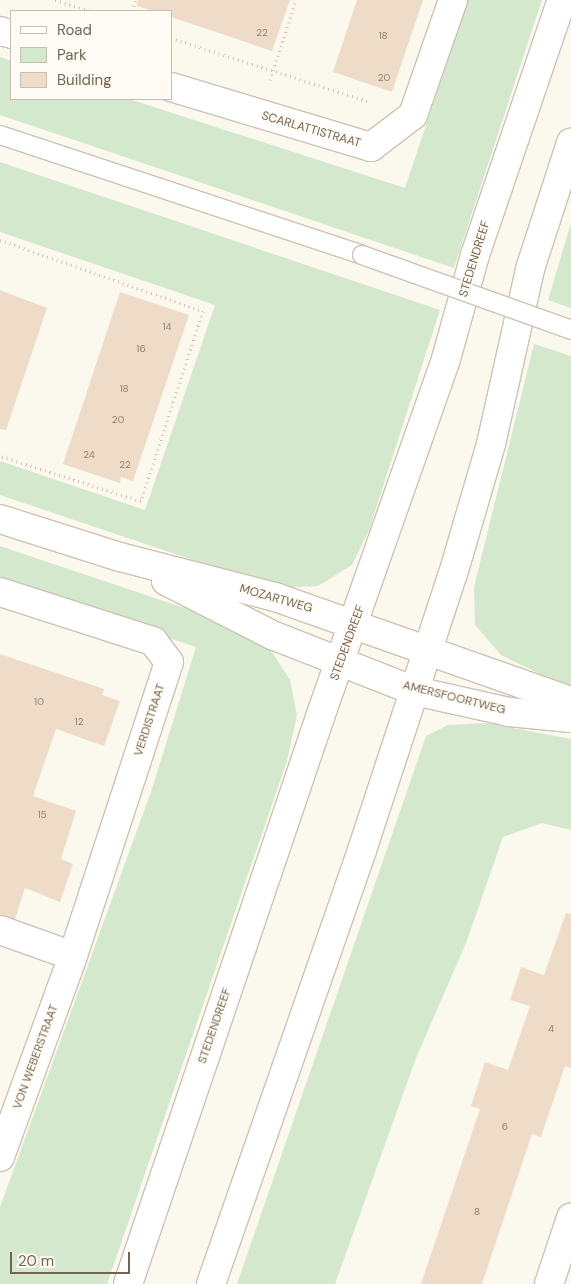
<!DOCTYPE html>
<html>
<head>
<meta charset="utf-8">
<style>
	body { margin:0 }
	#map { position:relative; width:571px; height:1284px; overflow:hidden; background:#fbf8ee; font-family:"DM Sans",sans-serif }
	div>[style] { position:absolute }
	.green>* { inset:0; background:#d4e8cd }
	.building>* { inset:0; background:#eedcc8 }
	.path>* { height:3px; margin-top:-1.5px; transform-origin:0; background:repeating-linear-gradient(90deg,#d3c0ab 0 1px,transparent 0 5px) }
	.roads { filter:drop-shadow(1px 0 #cdc2b4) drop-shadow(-1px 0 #cdc2b4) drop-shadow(0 1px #cdc2b4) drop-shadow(0 -1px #cdc2b4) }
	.service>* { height:18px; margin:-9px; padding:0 9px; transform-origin:9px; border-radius:9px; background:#fff }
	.minor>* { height:28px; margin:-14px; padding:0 14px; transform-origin:14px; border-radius:14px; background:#fff }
	.secondary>* { height:28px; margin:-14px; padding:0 14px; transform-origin:14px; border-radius:14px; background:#fff }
	.bridges { filter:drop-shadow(1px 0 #cdc2b4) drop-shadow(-1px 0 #cdc2b4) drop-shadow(0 1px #cdc2b4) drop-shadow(0 -1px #cdc2b4) }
	.service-bridge>* { height:18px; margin:-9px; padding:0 9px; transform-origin:9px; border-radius:9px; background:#fff }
	span { translate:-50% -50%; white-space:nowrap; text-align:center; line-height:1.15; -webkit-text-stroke:4px #fefbf4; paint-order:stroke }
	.number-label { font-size:10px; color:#938170 }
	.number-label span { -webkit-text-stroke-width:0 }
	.street-label { font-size:12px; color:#756352 }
	.legend { position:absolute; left:10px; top:10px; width:162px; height:90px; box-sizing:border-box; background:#fefbf4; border:1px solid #c7beb3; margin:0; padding:6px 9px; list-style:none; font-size:15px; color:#756352 }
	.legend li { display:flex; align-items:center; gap:10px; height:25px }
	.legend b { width:25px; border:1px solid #c7beb3 }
	.scale { position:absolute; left:10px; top:1252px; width:120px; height:22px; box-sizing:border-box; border:2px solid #756352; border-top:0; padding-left:6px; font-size:15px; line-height:18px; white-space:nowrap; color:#756352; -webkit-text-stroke:4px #fefbf4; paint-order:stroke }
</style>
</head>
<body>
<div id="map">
	<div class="green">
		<i style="clip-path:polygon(468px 0,542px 0,454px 268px,0 115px,0 57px,11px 61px,11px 99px,129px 99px,405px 188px)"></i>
		<i style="clip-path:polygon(0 162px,440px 310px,369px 530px,352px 565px,318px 586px,276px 588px,0 495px,0 461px,145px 510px,215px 305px,0 232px)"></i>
		<i style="clip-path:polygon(571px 223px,571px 308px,548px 300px)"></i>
		<i style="clip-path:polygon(534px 344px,571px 356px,571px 689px,501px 655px,475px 625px,474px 587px)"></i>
		<i style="clip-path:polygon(0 546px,235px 625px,272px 652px,290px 680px,297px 715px,287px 761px,107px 1284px,0 1284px,0 1207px,152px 789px,196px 647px,0 582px)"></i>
		<i style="clip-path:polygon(487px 723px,571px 739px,571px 830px,542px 823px,503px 837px,466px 943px,416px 1058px,335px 1284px,237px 1284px,426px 736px,448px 725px)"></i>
	</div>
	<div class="building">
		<i style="clip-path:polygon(138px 0,290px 0,272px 51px,171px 17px,171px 11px,153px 11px,137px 6px)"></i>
		<i style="clip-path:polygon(357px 0,423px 0,392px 92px,333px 72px)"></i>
		<i style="clip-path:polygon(0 290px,47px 308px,6px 430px,0 429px)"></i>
		<i style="clip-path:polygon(120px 292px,189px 315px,133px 481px,121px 477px,120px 483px,63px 464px)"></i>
		<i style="clip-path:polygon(0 654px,104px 689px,102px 695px,120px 701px,104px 746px,56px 729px,33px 796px,76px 811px,61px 859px,73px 864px,60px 902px,25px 888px,15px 919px,0 915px)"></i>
		<i style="clip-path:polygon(566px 913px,571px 914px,571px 1068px,565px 1066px,541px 1137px,532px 1134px,482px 1284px,421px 1284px,480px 1109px,471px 1106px,485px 1062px,508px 1070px,530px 1006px,510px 1000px,521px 967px,544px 975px)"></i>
	</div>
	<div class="path">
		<i style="left:55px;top:0;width:37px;rotate:17deg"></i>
		<i style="left:132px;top:11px;width:12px;rotate:-70deg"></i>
		<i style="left:171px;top:38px;width:209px;rotate:17.8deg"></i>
		<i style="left:270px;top:80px;width:84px;rotate:-72deg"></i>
		<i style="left:0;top:240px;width:215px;rotate:19.3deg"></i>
		<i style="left:203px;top:311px;width:200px;rotate:108.1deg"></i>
		<i style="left:141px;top:501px;width:148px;rotate:-162.3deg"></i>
	</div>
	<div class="roads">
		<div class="service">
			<i style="left:0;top:135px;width:381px;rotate:18.3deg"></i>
		</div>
		<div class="minor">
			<i style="left:0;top:31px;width:11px;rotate:15deg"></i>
			<i style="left:171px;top:87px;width:209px;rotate:16.7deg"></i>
			<i style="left:371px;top:147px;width:53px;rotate:-37.3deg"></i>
			<i style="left:413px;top:115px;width:122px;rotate:-70.8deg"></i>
			<i style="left:0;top:519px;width:126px;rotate:17.6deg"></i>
			<i style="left:120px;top:557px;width:163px;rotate:14.5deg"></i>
			<i style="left:278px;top:598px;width:311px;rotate:19.4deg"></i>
			<i style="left:166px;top:581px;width:119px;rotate:27deg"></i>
			<i style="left:272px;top:635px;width:154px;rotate:21.4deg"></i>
			<i style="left:415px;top:691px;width:96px;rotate:12.6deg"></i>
			<i style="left:509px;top:712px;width:62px;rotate:5.5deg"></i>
			<i style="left:0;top:592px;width:161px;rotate:17.8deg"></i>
			<i style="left:153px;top:641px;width:26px;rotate:53deg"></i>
			<i style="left:169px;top:662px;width:309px;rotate:108.1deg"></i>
			<i style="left:73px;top:956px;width:214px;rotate:110deg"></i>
			<i style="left:0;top:930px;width:77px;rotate:19.6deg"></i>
			<i style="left:549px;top:1284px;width:70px;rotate:-71.6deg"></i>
		</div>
		<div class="secondary">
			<i style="left:128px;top:1284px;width:599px;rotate:-71.29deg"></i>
			<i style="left:320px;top:717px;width:380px;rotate:-70.6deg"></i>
			<i style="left:446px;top:359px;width:108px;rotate:-74.4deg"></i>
			<i style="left:475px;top:255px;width:269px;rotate:-71.2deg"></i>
			<i style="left:211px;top:1284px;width:460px;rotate:-70.8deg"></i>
			<i style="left:362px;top:850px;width:291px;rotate:-71.8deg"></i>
			<i style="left:453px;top:574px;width:135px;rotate:-73.7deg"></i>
			<i style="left:491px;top:444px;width:179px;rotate:-77.4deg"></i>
			<i style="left:530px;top:269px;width:133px;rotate:-72deg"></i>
		</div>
	</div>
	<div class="bridges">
		<div class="service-bridge">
			<i style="left:362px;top:255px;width:222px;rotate:19.7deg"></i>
		</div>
	</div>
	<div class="number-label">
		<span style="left:262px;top:33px">22</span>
		<span style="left:383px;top:36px">18</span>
		<span style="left:384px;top:78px">20</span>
		<span style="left:167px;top:327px">14</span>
		<span style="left:141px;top:349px">16</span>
		<span style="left:124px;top:389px">18</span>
		<span style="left:118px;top:420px">20</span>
		<span style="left:89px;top:455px">24</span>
		<span style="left:125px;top:465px">22</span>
		<span style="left:39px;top:702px">10</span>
		<span style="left:79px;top:722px">12</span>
		<span style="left:42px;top:815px">15</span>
		<span style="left:551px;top:1029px">4</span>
		<span style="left:505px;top:1127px">6</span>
		<span style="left:477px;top:1212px">8</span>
	</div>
	<div class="street-label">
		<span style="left:311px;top:130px;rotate:16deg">SCARLATTISTRAAT</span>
		<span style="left:475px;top:259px;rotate:-73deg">STEDENDREEF</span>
		<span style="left:276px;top:599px;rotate:16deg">MOZARTWEG</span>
		<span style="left:348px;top:643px;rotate:-70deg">STEDENDREEF</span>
		<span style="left:454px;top:698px;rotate:14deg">AMERSFOORTWEG</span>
		<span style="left:150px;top:720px;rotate:-72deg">VERDISTRAAT</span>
		<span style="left:215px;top:1026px;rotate:-71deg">STEDENDREEF</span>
		<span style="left:36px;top:1057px;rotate:-70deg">VON WEBERSTRAAT</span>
	</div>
	<ul class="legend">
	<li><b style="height:6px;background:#fff"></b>Road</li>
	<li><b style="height:14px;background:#d4e8cd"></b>Park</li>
	<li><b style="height:14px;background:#eedcc8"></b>Building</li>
	</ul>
	<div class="scale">20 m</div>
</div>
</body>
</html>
